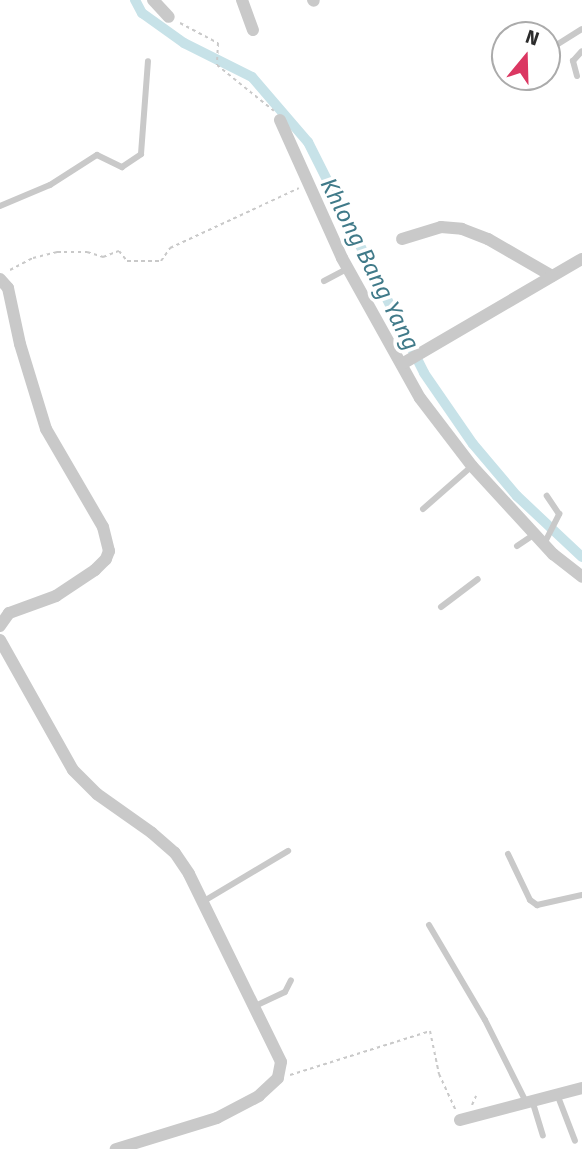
<!DOCTYPE html>
<html>
<head>
<meta charset="utf-8">
<style>
	body { margin:0 }
	#map { position:relative; width:582px; height:1149px; overflow:hidden; background:#fff; font-family:"Fira Sans",sans-serif }
	div>[style] { position:absolute }
	.canal>* { height:10px; margin:-5px; padding:0 5px; transform-origin:5px; border-radius:5px; background:#c7e2e8 }
	.path>* { height:2px; margin-top:-1px; transform-origin:0; background:repeating-linear-gradient(90deg,#c9c9c9 0 3.5px,transparent 0 7px) }
	.service>* { height:6px; margin:-3px; padding:0 3px; transform-origin:3px; border-radius:3px; background:#c9c9c9 }
	.minor>* { height:12px; margin:-6px; padding:0 6px; transform-origin:6px; border-radius:6px; background:#c9c9c9 }
	span { translate:-50% -50%; white-space:nowrap; text-align:center; line-height:1.15; -webkit-text-stroke:7px #fff; paint-order:stroke }
	.water-label { font-size:23px; color:#407a89; font-style:italic }
	.north { position:absolute; left:491px; top:21px; width:70px; height:70px; box-sizing:border-box; background:#fff; border:2px solid #ababab; border-radius:50%; rotate:19deg; font-size:19px; font-weight:700; line-height:28px; text-align:center; color:#2c2c2c }
	.north::after { content:''; display:block; margin:auto; width:24px; height:32px; background:#db3762; clip-path:polygon(50% 0,100% 100%,50% 72%,0 100%) }
</style>
</head>
<body>
<div id="map">
	<div class="canal">
		<i style="left:135px;top:0;width:15px;rotate:62deg"></i>
		<i style="left:142px;top:13px;width:52px;rotate:35.5deg"></i>
		<i style="left:184px;top:43px;width:76px;rotate:26.6deg"></i>
		<i style="left:252px;top:77px;width:86px;rotate:49.3deg"></i>
		<i style="left:308px;top:142px;width:258px;rotate:63.3deg"></i>
		<i style="left:424px;top:373px;width:86px;rotate:55.4deg"></i>
		<i style="left:473px;top:444px;width:68px;rotate:49.8deg"></i>
		<i style="left:517px;top:496px;width:89px;rotate:43.2deg"></i>
	</div>
	<div class="path">
		<i style="left:180px;top:23px;width:43px;rotate:27.8deg"></i>
		<i style="left:218px;top:43px;width:22px;rotate:93deg"></i>
		<i style="left:217px;top:65px;width:73px;rotate:38.9deg"></i>
		<i style="left:10px;top:270px;width:26px;rotate:-28deg"></i>
		<i style="left:33px;top:258px;width:25px;rotate:-14deg"></i>
		<i style="left:57px;top:252px;width:30px"></i>
		<i style="left:87px;top:252px;width:17px;rotate:17deg"></i>
		<i style="left:103px;top:257px;width:17px;rotate:-21deg"></i>
		<i style="left:119px;top:251px;width:13px;rotate:51deg"></i>
		<i style="left:127px;top:261px;width:34px"></i>
		<i style="left:161px;top:261px;width:16px;rotate:-55deg"></i>
		<i style="left:170px;top:248px;width:142px;rotate:-24.9deg"></i>
		<i style="left:290px;top:1075px;width:147px;rotate:-17.4deg"></i>
		<i style="left:430px;top:1031px;width:44px;rotate:78.2deg"></i>
		<i style="left:439px;top:1074px;width:41px;rotate:65.3deg"></i>
		<i style="left:472px;top:1105px;width:10px;rotate:-66deg"></i>
	</div>
	<div class="service">
		<i style="left:558px;top:44px;width:28px;rotate:-32deg"></i>
		<i style="left:577px;top:76px;width:16px;rotate:-105deg"></i>
		<i style="left:573px;top:61px;width:13px;rotate:-48deg"></i>
		<i style="left:0;top:206px;width:54px;rotate:-22.8deg"></i>
		<i style="left:50px;top:185px;width:56px;rotate:-32.6deg"></i>
		<i style="left:97px;top:155px;width:28px;rotate:26deg"></i>
		<i style="left:122px;top:167px;width:23px;rotate:-34deg"></i>
		<i style="left:141px;top:154px;width:93px;rotate:-85.7deg"></i>
		<i style="left:324px;top:281px;width:26px;rotate:-28deg"></i>
		<i style="left:423px;top:509px;width:64px;rotate:-41.2deg"></i>
		<i style="left:544px;top:544px;width:34px;rotate:-63deg"></i>
		<i style="left:559px;top:514px;width:22px;rotate:-124deg"></i>
		<i style="left:517px;top:546px;width:22px;rotate:-34deg"></i>
		<i style="left:441px;top:607px;width:46px;rotate:-37.1deg"></i>
		<i style="left:508px;top:854px;width:51px;rotate:64.4deg"></i>
		<i style="left:530px;top:900px;width:9px;rotate:36deg"></i>
		<i style="left:537px;top:905px;width:46px;rotate:-12.5deg"></i>
		<i style="left:204px;top:901px;width:98px;rotate:-30.8deg"></i>
		<i style="left:429px;top:925px;width:110px;rotate:59.5deg"></i>
		<i style="left:485px;top:1020px;width:92px;rotate:63.4deg"></i>
		<i style="left:255px;top:1006px;width:33px;rotate:-25deg"></i>
		<i style="left:285px;top:992px;width:13px;rotate:-63deg"></i>
		<i style="left:557px;top:1094px;width:50px;rotate:69deg"></i>
		<i style="left:532px;top:1100px;width:37px;rotate:73deg"></i>
	</div>
	<div class="minor">
		<i style="left:153px;top:0;width:23px;rotate:47deg"></i>
		<i style="left:242px;top:0;width:32px;rotate:70deg"></i>
		<i style="left:313px;top:0;width:1px;rotate:45deg"></i>
		<i style="left:280px;top:120px;width:151px;rotate:65.8deg"></i>
		<i style="left:342px;top:258px;width:160px;rotate:60.9deg"></i>
		<i style="left:420px;top:398px;width:86px;rotate:52.6deg"></i>
		<i style="left:472px;top:466px;width:120px;rotate:47.4deg"></i>
		<i style="left:553px;top:554px;width:37px;rotate:38deg"></i>
		<i style="left:402px;top:239px;width:41px;rotate:-17.1deg"></i>
		<i style="left:441px;top:227px;width:21px;rotate:5deg"></i>
		<i style="left:462px;top:229px;width:28px;rotate:21deg"></i>
		<i style="left:488px;top:239px;width:74px;rotate:30deg"></i>
		<i style="left:0;top:279px;width:12px;rotate:48deg"></i>
		<i style="left:8px;top:288px;width:57px;rotate:77.9deg"></i>
		<i style="left:20px;top:344px;width:89px;rotate:73deg"></i>
		<i style="left:46px;top:429px;width:113px;rotate:59.8deg"></i>
		<i style="left:103px;top:527px;width:25px;rotate:76deg"></i>
		<i style="left:109px;top:551px;width:9px;rotate:111deg"></i>
		<i style="left:106px;top:559px;width:16px;rotate:135deg"></i>
		<i style="left:95px;top:570px;width:47px;rotate:146.3deg"></i>
		<i style="left:56px;top:596px;width:50px;rotate:160.1deg"></i>
		<i style="left:9px;top:613px;width:16px;rotate:125deg"></i>
		<i style="left:402px;top:364px;width:208px;rotate:-30.3deg"></i>
		<i style="left:0;top:640px;width:149px;rotate:60.7deg"></i>
		<i style="left:73px;top:770px;width:34px;rotate:45deg"></i>
		<i style="left:97px;top:794px;width:67px;rotate:35.3deg"></i>
		<i style="left:152px;top:833px;width:30px;rotate:41deg"></i>
		<i style="left:175px;top:853px;width:25px;rotate:56deg"></i>
		<i style="left:189px;top:874px;width:209px;rotate:63.9deg"></i>
		<i style="left:281px;top:1062px;width:16px;rotate:101deg"></i>
		<i style="left:278px;top:1078px;width:26px;rotate:137deg"></i>
		<i style="left:259px;top:1096px;width:47px;rotate:152.4deg"></i>
		<i style="left:217px;top:1118px;width:106px;rotate:162.9deg"></i>
		<i style="left:460px;top:1120px;width:126px;rotate:-14.7deg"></i>
	</div>
	<div class="water-label">
		<span style="left:370px;top:264px;rotate:63deg">Khlong Bang Yang</span>
	</div>
	<div class="north">N</div>
</div>
</body>
</html>
